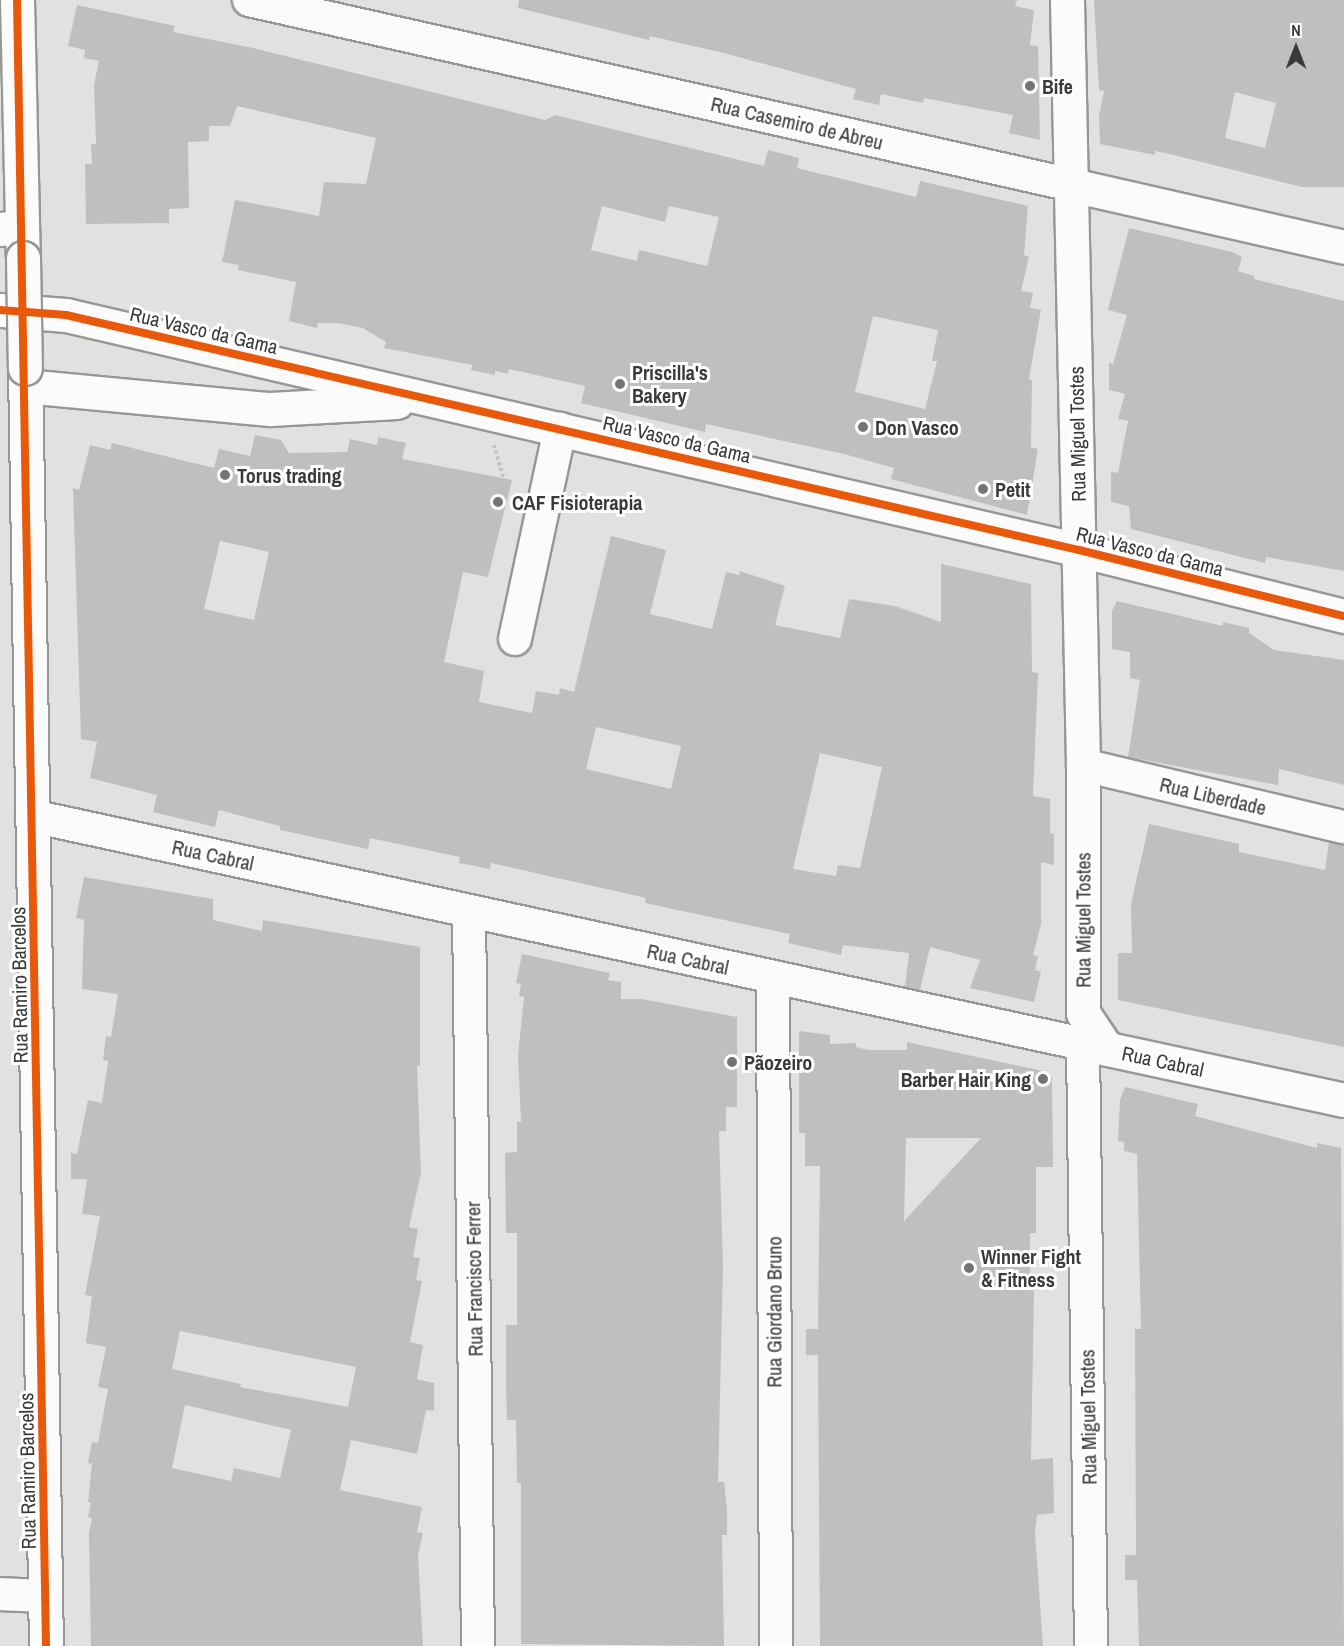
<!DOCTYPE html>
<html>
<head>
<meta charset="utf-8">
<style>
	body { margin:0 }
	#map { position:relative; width:1344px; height:1646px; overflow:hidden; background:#e1e2df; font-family:"Archivo Narrow",sans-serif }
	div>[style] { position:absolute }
	.building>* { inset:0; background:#bfc0bd }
	.path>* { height:4px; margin-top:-2px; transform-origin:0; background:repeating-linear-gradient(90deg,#c3c3c2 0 3px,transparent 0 6px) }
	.roads { filter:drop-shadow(2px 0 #979895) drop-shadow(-2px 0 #979895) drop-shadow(0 2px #979895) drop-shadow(0 -2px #979895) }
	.minor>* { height:32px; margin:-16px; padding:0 16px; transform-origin:16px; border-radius:16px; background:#fafbfa }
	.tertiary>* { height:33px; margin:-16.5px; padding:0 16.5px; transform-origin:16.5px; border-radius:16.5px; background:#fafbfa }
	.secondary>* { height:33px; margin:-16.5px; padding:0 16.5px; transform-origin:16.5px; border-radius:16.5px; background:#fafbfa }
	.bridges { filter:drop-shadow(2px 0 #979895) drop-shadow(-2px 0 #979895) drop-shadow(0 2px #979895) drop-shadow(0 -2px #979895) }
	.tertiary-bridge>* { height:33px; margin:-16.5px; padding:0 16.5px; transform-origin:16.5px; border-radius:16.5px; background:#fafbfa }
	.cycleway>* { height:8px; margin:-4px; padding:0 4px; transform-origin:4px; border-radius:4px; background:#e8590c }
	.dots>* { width:16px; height:16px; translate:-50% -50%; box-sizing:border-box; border:3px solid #fff; border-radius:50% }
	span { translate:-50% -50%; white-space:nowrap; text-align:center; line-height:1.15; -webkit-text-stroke:6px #fff; paint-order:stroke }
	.poi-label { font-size:20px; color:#3a3b39; font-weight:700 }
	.left { translate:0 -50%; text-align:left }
	.right { translate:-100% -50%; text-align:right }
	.street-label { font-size:20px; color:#3a3b39 }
	.north { position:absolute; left:1266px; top:18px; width:60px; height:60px; -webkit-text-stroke:4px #fff; paint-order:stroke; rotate:0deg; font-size:16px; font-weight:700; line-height:24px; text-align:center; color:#3a3b39 }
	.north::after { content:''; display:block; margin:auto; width:21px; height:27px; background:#3a3b39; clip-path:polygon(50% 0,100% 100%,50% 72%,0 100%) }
</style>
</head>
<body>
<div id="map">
	<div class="building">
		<i style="clip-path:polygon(519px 0,1017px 0,1015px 6px,1034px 10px,1030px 45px,1038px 46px,1040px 140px,1009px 133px,1013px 115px,924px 98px,923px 103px,881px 94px,879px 105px,853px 99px,856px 89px,724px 53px,650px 36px,649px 40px,518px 8px)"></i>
		<i style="clip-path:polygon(evenodd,1094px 0,1344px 0,1344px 187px,1302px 187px,1170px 154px,1155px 151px,1155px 155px,1100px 144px,1099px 116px,1104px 91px,1099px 90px,1094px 0,1235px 92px,1276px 103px,1265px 148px,1225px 138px,1235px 92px)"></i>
		<i style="clip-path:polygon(evenodd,77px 5px,175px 26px,173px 32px,253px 48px,545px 120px,555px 115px,764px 166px,768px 150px,799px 158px,797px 168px,916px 197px,920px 181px,1028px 206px,1024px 255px,1029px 257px,1021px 291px,1033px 293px,1030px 308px,1041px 310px,1029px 379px,1032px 380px,1031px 447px,1038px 449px,1027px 515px,891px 479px,894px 468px,844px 454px,706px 424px,705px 432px,581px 403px,585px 386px,509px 369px,508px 374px,495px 371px,495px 375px,471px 370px,472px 365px,384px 348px,386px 342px,363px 328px,338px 323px,318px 323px,317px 328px,289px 321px,296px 282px,238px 270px,239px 265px,222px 262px,235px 200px,319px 216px,324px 182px,366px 184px,376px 138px,237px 106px,230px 126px,209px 126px,209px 141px,188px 142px,189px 208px,169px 209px,169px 223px,86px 224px,85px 164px,92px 164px,91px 144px,96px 144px,94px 85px,99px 61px,84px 58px,85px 50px,68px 46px,77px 5px,602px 206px,665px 222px,669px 206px,719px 217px,707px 266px,639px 250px,637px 261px,591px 250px,602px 206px,77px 5px,873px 316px,938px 330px,932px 361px,937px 361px,925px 409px,855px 392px,873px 316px)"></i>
		<i style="clip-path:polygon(1129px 228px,1232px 252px,1242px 257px,1238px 271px,1254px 276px,1254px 279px,1344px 301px,1344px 571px,1266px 557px,1265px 563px,1131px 529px,1129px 506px,1111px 502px,1111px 471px,1118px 473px,1128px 421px,1118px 419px,1125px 394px,1109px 390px,1109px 363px,1113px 364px,1127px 315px,1108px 310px)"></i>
		<i style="clip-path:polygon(evenodd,255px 435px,281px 440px,289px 453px,347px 452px,350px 439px,377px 445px,378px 437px,406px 443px,402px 459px,512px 480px,488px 577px,463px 572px,444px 662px,484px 671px,479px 702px,532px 713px,536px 691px,559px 695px,560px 688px,574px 692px,611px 536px,666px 550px,650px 614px,712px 629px,726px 572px,739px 575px,740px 571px,785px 586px,775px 625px,840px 638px,849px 599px,895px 606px,941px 622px,941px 564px,1031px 584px,1032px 672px,1038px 673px,1033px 796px,1050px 799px,1050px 833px,1054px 834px,1054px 865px,1041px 862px,1041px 924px,1033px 955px,1038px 956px,1035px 970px,1041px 972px,1034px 1002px,970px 988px,980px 960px,930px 947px,920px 990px,905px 987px,909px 953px,843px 945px,841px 955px,788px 943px,790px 934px,645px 903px,646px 898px,491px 863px,490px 869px,459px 863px,460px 857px,370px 838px,368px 849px,280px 830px,280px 826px,219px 810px,215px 827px,153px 812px,157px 795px,90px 778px,97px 742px,81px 739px,73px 488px,79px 490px,90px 445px,110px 450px,112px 443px,214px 468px,219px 449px,250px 456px,255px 435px,220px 541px,269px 552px,254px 620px,204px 609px,220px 541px,255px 435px,596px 727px,681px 746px,671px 789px,586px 769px,596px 727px,255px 435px,820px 753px,882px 767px,860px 868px,838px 865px,836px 876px,793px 869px,820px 753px)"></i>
		<i style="clip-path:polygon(1117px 601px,1223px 626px,1223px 622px,1249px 628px,1249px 633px,1274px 650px,1344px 660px,1344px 785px,1279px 769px,1278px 785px,1128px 757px,1140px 680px,1130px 678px,1130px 652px,1112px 649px,1112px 611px)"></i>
		<i style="clip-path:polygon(1149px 824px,1239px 844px,1239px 852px,1325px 870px,1329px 842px,1344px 844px,1344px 1047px,1118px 1000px,1118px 953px,1132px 953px,1131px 904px)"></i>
		<i style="clip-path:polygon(evenodd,84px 877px,213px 899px,213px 920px,262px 931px,263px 920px,420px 947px,420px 1066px,417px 1065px,421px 1173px,409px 1227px,418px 1229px,413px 1257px,420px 1258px,416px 1280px,422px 1281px,410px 1342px,423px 1345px,417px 1379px,434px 1383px,434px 1411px,426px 1410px,417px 1454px,351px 1440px,340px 1490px,422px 1507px,417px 1532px,423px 1533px,418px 1555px,423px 1646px,91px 1646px,89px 1533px,92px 1518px,88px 1517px,91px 1503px,88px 1502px,92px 1464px,88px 1463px,92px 1442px,98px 1443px,108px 1389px,98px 1387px,106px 1347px,86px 1343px,92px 1296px,85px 1295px,100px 1216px,82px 1214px,87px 1179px,71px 1179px,71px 1153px,77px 1154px,88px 1100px,102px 1103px,108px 1061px,103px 1060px,106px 1036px,111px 1037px,118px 994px,82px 989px,84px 920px,76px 918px,84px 877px,180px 1331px,356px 1367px,348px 1407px,240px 1387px,241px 1384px,172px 1369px,180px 1331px,84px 877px,185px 1405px,291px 1430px,280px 1478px,234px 1468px,231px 1481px,172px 1468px,185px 1405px)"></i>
		<i style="clip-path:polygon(522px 954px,610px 973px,608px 980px,621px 982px,621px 999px,642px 999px,737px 1017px,737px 1107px,726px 1107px,726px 1131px,719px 1131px,723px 1267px,718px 1482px,724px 1482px,727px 1510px,727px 1535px,722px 1535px,724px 1646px,521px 1644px,521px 1483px,517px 1483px,516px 1420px,507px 1420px,506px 1385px,506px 1325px,517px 1325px,517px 1233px,506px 1233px,505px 1153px,517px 1152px,517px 1122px,521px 1122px,518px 1055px,524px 997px,519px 996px,521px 984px,516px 983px)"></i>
		<i style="clip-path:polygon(evenodd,799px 1031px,830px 1035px,830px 1044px,856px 1043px,856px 1047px,868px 1050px,907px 1050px,907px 1042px,1043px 1071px,1052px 1077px,1053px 1167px,1036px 1167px,1036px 1233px,1030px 1233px,1030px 1290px,1034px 1290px,1031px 1460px,1053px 1458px,1054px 1513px,1037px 1515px,1035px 1532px,1043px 1646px,820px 1646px,818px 1355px,806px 1355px,806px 1329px,818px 1329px,820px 1166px,805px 1166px,805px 1133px,799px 1133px,799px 1031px,906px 1138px,981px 1138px,904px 1221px,906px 1138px)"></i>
		<i style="clip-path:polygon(1125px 1087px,1198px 1104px,1195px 1116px,1317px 1148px,1317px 1143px,1341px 1148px,1344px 1646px,1139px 1646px,1137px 1580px,1125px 1580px,1125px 1555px,1136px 1555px,1135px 1329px,1141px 1329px,1137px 1154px,1124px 1151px,1124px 1142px,1118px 1141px,1120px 1100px)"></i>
	</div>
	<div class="path">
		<i style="left:494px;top:445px;width:35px;rotate:74deg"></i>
	</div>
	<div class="roads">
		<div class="minor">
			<i style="left:249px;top:0;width:844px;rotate:12.67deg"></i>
			<i style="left:515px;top:639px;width:215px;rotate:-77.9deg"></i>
			<i style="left:1083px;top:765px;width:268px;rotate:13.4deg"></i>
			<i style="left:32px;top:816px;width:1075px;rotate:12.24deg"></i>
			<i style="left:1083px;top:1044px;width:602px;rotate:89.24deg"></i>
			<i style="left:469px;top:911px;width:735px;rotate:89.3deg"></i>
			<i style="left:773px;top:978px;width:668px;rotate:89.74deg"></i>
			<i style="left:0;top:1594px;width:46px;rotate:2.5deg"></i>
		</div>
		<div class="tertiary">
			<i style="left:17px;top:0;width:256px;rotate:88.7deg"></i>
			<i style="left:1067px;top:0;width:765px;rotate:88.8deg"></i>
			<i style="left:1083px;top:765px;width:248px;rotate:90deg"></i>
			<i style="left:1083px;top:1013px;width:43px;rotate:56.3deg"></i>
			<i style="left:1072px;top:185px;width:279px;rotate:12.8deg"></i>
			<i style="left:25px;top:368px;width:1278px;rotate:89.06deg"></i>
			<i style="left:1085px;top:1044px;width:265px;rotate:12.2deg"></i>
		</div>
		<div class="secondary">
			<i style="left:0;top:229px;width:22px;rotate:-5deg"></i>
			<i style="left:0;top:310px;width:66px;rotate:4.3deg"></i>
			<i style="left:66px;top:315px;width:1040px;rotate:13.06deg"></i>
			<i style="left:1079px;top:550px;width:273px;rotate:14deg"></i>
			<i style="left:25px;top:386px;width:246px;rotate:5.4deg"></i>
			<i style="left:270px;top:409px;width:127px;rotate:-3.2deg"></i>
		</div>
	</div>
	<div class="bridges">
		<div class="tertiary-bridge">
			<i style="left:23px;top:258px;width:110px;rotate:89deg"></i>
		</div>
	</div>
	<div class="cycleway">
		<i style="left:17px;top:0;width:1646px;rotate:88.99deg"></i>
		<i style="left:0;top:310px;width:66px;rotate:4.3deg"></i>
		<i style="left:66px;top:315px;width:1040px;rotate:13.06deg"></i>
		<i style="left:1079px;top:550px;width:273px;rotate:14deg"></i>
	</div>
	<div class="dots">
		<i style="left:1030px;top:86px;background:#747573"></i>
		<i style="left:620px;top:384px;background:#747573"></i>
		<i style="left:863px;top:427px;background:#747573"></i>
		<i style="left:225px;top:475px;background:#747573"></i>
		<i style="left:983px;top:489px;background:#747573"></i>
		<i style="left:498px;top:502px;background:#747573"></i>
		<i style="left:732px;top:1062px;background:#747573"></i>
		<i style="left:1043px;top:1079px;background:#747573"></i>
		<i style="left:969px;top:1268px;background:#747573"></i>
	</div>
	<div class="poi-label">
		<span class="left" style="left:1042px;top:86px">Bife</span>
		<span class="left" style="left:632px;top:384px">Priscilla's<br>Bakery</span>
		<span class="left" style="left:875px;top:427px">Don Vasco</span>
		<span class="left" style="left:237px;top:475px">Torus trading</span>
		<span class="left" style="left:995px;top:489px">Petit</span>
		<span class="left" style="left:512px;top:502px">CAF Fisioterapia</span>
		<span class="left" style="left:744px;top:1062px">Pãozeiro</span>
		<span class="right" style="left:1031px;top:1079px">Barber Hair King</span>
		<span class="left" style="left:981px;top:1268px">Winner Fight<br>&amp; Fitness</span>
	</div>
	<div class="street-label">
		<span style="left:797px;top:123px;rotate:13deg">Rua Casemiro de Abreu</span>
		<span style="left:204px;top:330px;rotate:13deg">Rua Vasco da Gama</span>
		<span style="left:1077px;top:434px;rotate:-91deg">Rua Miguel Tostes</span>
		<span style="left:677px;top:439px;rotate:13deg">Rua Vasco da Gama</span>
		<span style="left:1150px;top:551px;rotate:14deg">Rua Vasco da Gama</span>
		<span style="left:1213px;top:796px;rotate:13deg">Rua Liberdade</span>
		<span style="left:213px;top:855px;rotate:12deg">Rua Cabral</span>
		<span style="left:1083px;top:920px;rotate:-90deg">Rua Miguel Tostes</span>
		<span style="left:688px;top:959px;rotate:12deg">Rua Cabral</span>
		<span style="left:19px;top:985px;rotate:-91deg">Rua Ramiro Barcelos</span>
		<span style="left:1163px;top:1061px;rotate:12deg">Rua Cabral</span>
		<span style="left:474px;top:1279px;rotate:-91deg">Rua Francisco Ferrer</span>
		<span style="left:774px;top:1312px;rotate:-90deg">Rua Giordano Bruno</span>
		<span style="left:1088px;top:1417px;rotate:-91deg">Rua Miguel Tostes</span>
		<span style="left:27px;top:1471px;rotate:-91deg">Rua Ramiro Barcelos</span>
	</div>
	<div class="north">N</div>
</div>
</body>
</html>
